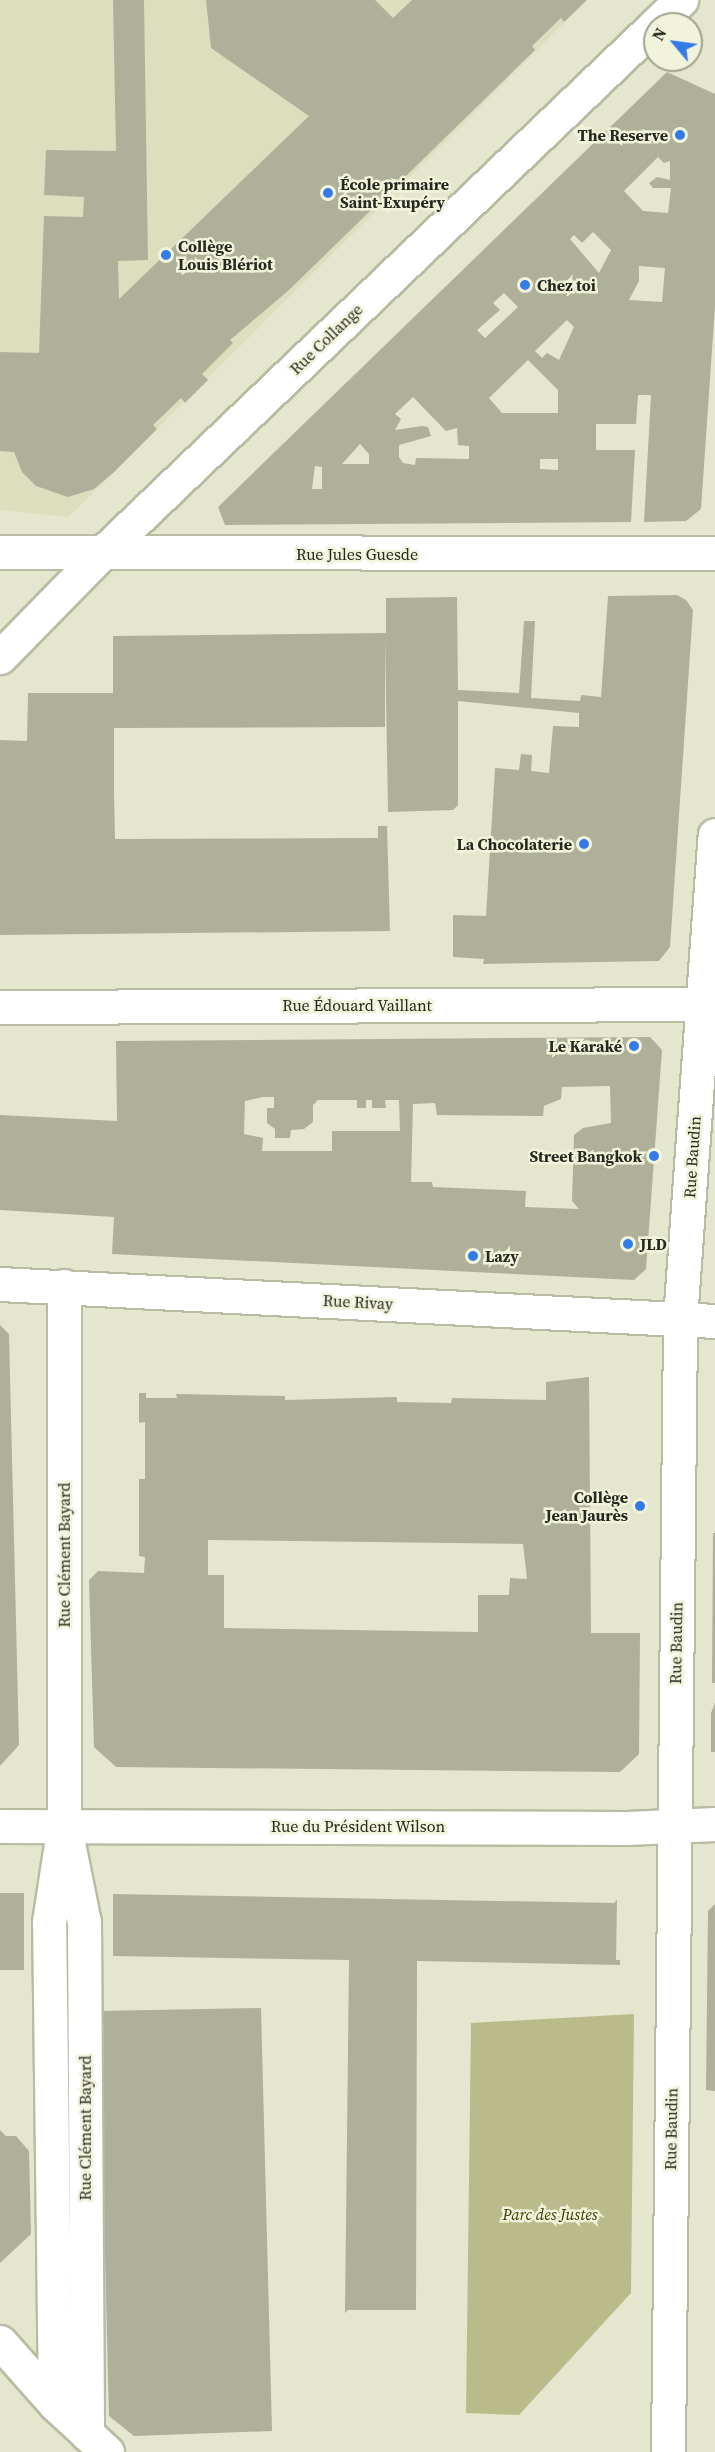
<!DOCTYPE html>
<html>
<head>
<meta charset="utf-8">
<style>
	body { margin:0 }
	#map { position:relative; width:715px; height:2452px; overflow:hidden; background:#e5e6ce; font-family:"Source Serif 4",serif }
	div>[style] { position:absolute }
	.built>* { inset:0; background:#dddebe }
	.green>* { inset:0; background:#babb8b }
	.building>* { inset:0; background:#afb099; transform-origin:0 0 }
	.roads { filter:drop-shadow(2px 0 #babba3) drop-shadow(-2px 0 #babba3) drop-shadow(0 2px #babba3) drop-shadow(0 -2px #babba3) }
	.minor>* { height:33px; margin:-16.5px; padding:0 16.5px; transform-origin:16.5px; border-radius:16.5px; background:#fff }
	.dots>* { width:16px; height:16px; translate:-50% -50%; box-sizing:border-box; border:3px solid #f2f3db; border-radius:50% }
	span { translate:-50% -50%; white-space:nowrap; text-align:center; line-height:1.15; -webkit-text-stroke:5px #f2f3db; paint-order:stroke }
	.poi-label { font-size:16px; color:#27281f; font-weight:700 }
	.right { translate:-100% -50%; text-align:right }
	.left { translate:0 -50%; text-align:left }
	.street-label { font-size:16px; color:#27281f }
	.park-label { font-size:16px; color:#3b3b02; font-style:italic }
	.north { position:absolute; left:643px; top:12px; width:60px; height:60px; box-sizing:border-box; background:#f2f3db; border:2px solid #a1a290; border-radius:50%; rotate:299deg; font-size:16px; font-weight:700; line-height:24px; text-align:center; color:#27281f }
	.north::after { content:''; display:block; margin:auto; width:21px; height:27px; background:#357be8; clip-path:polygon(50% 0,100% 100%,50% 72%,0 100%) }
</style>
</head>
<body>
<div id="map">
	<div class="built">
		<i style="clip-path:polygon(0 0,587px 0,69px 517px,0 510px)"></i>
	</div>
	<div class="green">
		<i style="clip-path:polygon(634px 2014px,631px 2293px,519px 2415px,466px 2413px,471px 2023px)"></i>
	</div>
	<div class="building">
		<i style="clip-path:polygon(113px 0,144px 0,148px 260px,118px 261px,119px 299px,309px 116px,211px 48px,206px 0,375px 0,393px 18px,412px 0,587px 0,564px 22px,561px 18px,532px 46px,535px 50px,289px 290px,230px 340px,233px 343px,202px 374px,208px 380px,185px 403px,181px 398px,153px 425px,157px 429px,114px 472px,94px 489px,68px 497px,36px 486px,22px 472px,14px 452px,0 451px,0 352px,39px 353px,44px 216px,83px 217px,84px 197px,44px 195px,46px 150px,116px 151px)"></i>
		<i style="clip-path:polygon(evenodd,667px 72px,715px 94px,715px 306px,701px 509px,686px 521px,644px 522px,651px 395px,638px 395px,636px 424px,596px 424px,596px 450px,635px 450px,631px 522px,225px 525px,218px 507px,667px 72px,658px 157px,664px 163px,670px 161px,670px 180px,657px 177px,649px 183px,653px 188px,671px 188px,668px 213px,643px 211px,624px 191px,658px 157px,667px 72px,593px 232px,611px 250px,599px 273px,570px 239px,574px 235px,582px 243px,593px 232px,667px 72px,639px 266px,665px 268px,662px 302px,629px 300px,639px 281px,639px 266px,667px 72px,504px 293px,518px 307px,485px 338px,477px 330px,500px 310px,493px 303px,504px 293px,667px 72px,567px 320px,574px 327px,559px 360px,547px 353px,542px 358px,535px 351px,567px 320px,667px 72px,528px 360px,558px 390px,558px 413px,502px 413px,489px 398px,528px 360px,667px 72px,413px 397px,446px 431px,457px 428px,458px 445px,469px 446px,469px 459px,416px 458px,415px 465px,403px 463px,399px 457px,399px 445px,431px 436px,428px 427px,422px 426px,395px 430px,401px 419px,395px 414px,413px 397px,667px 72px,360px 444px,369px 454px,369px 464px,342px 464px,360px 444px,667px 72px,540px 459px,558px 459px,558px 470px,540px 469px,540px 459px,667px 72px,315px 466px,322px 467px,322px 489px,312px 489px,315px 466px)"></i>
		<i style="clip-path:polygon(677px 595px,686px 600px,693px 610px,670px 947px,659px 961px,483px 964px,484px 959px,453px 957px,453px 915px,486px 916px,495px 768px,519px 770px,521px 754px,532px 755px,531px 771px,549px 773px,553px 726px,579px 727px,579px 713px,458px 701px,458px 805px,453px 810px,388px 812px,385px 637px,385px 727px,114px 728px,114px 793px,115px 839px,378px 838px,378px 826px,387px 826px,390px 931px,0 935px,0 740px,27px 741px,28px 693px,113px 693px,113px 636px,386px 633px,386px 598px,457px 597px,458px 690px,519px 693px,524px 621px,535px 621px,531px 698px,580px 701px,581px 695px,601px 697px,608px 596px)"></i>
		<i style="clip-path:polygon(evenodd,650px 1037px,662px 1050px,646px 1269px,634px 1280px,112px 1254px,114px 1217px,0 1210px,0 1115px,117px 1121px,116px 1041px,650px 1037px,610px 1086px,611px 1123px,583px 1128px,574px 1135px,572px 1201px,579px 1209px,525px 1207px,526px 1191px,433px 1187px,432px 1182px,411px 1182px,413px 1104px,435px 1103px,437px 1115px,543px 1116px,544px 1106px,561px 1099px,562px 1087px,610px 1086px,650px 1037px,263px 1097px,274px 1097px,274px 1108px,267px 1108px,267px 1123px,275px 1129px,275px 1138px,290px 1138px,291px 1130px,304px 1129px,313px 1122px,313px 1105px,318px 1100px,357px 1100px,357px 1108px,366px 1108px,366px 1100px,372px 1100px,372px 1108px,386px 1108px,385px 1100px,399px 1100px,400px 1131px,332px 1131px,332px 1151px,262px 1151px,263px 1138px,244px 1134px,245px 1101px,263px 1097px)"></i>
		<i style="clip-path:polygon(0 1325px,9px 1334px,19px 1745px,0 1766px)"></i>
		<i style="clip-path:polygon(evenodd,589px 1377px,591px 1633px,640px 1633px,639px 1754px,620px 1772px,116px 1767px,94px 1747px,89px 1580px,98px 1571px,144px 1573px,145px 1557px,139px 1556px,139px 1479px,145px 1479px,145px 1422px,139px 1423px,139px 1393px,146px 1393px,146px 1398px,177px 1398px,176px 1394px,285px 1396px,285px 1400px,397px 1397px,397px 1402px,451px 1403px,452px 1398px,546px 1400px,546px 1382px,589px 1377px,208px 1540px,523px 1544px,527px 1579px,510px 1578px,509px 1595px,478px 1595px,478px 1632px,224px 1628px,224px 1575px,208px 1575px,208px 1540px)"></i>
		<i style="clip-path:polygon(713px 1533px,715px 1533px,715px 1683px,712px 1683px)"></i>
		<i style="clip-path:polygon(715px 1703px,715px 1752px,711px 1752px,711px 1713px)"></i>
		<i style="left:0;top:1893px;width:24px;height:77px"></i>
		<i style="clip-path:polygon(113px 1894px,614px 1903px,617px 1900px,616px 1960px,620px 1960px,620px 1965px,417px 1961px,416px 2310px,348px 2310px,345px 2313px,349px 1960px,113px 1956px)"></i>
		<i style="clip-path:polygon(715px 1904px,715px 2091px,706px 2090px,708px 1911px)"></i>
		<i style="clip-path:polygon(261px 2008px,272px 2431px,134px 2436px,109px 2416px,99px 2011px)"></i>
		<i style="clip-path:polygon(0 2130px,6px 2136px,16px 2136px,29px 2151px,31px 2234px,0 2263px)"></i>
	</div>
	<div class="roads">
		<div class="minor">
			<i style="left:656px;top:24px;width:35px;rotate:-44deg"></i>
			<i style="left:0;top:552px;width:715px;rotate:0.08deg"></i>
			<i style="left:0;top:657px;width:146px;rotate:-45.6deg"></i>
			<i style="left:102px;top:553px;width:765px;rotate:-43.68deg"></i>
			<i style="left:0;top:1007px;width:715px;rotate:-0.24deg"></i>
			<i style="left:0;top:1284px;width:716px;rotate:2.96deg"></i>
			<i style="left:0;top:1826px;width:627px;rotate:0.18deg"></i>
			<i style="left:627px;top:1828px;width:88px;rotate:-2.6deg"></i>
			<i style="left:68px;top:1843px;width:81px;rotate:78.6deg"></i>
			<i style="left:84px;top:1922px;width:512px;rotate:89.66deg"></i>
			<i style="left:0;top:2342px;width:83px;rotate:48.4deg"></i>
			<i style="left:55px;top:2404px;width:71px;rotate:42.7deg"></i>
			<i style="left:55px;top:2404px;width:482px;rotate:-90.7deg"></i>
			<i style="left:49px;top:1922px;width:99px;rotate:-81.3deg"></i>
			<i style="left:64px;top:1824px;width:538px;rotate:-90deg"></i>
			<i style="left:668px;top:2452px;width:1133px;rotate:-89.39deg"></i>
			<i style="left:680px;top:1319px;width:485px;rotate:-85.9deg"></i>
		</div>
	</div>
	<div class="dots">
		<i style="left:680px;top:135px;background:#357be8"></i>
		<i style="left:328px;top:193px;background:#357be8"></i>
		<i style="left:166px;top:255px;background:#357be8"></i>
		<i style="left:525px;top:285px;background:#357be8"></i>
		<i style="left:584px;top:844px;background:#357be8"></i>
		<i style="left:634px;top:1046px;background:#357be8"></i>
		<i style="left:654px;top:1156px;background:#357be8"></i>
		<i style="left:628px;top:1244px;background:#357be8"></i>
		<i style="left:473px;top:1256px;background:#357be8"></i>
		<i style="left:640px;top:1506px;background:#357be8"></i>
	</div>
	<div class="poi-label">
		<span class="right" style="left:668px;top:135px">The Reserve</span>
		<span class="left" style="left:340px;top:193px">École primaire<br>Saint-Exupéry</span>
		<span class="left" style="left:178px;top:255px">Collège<br>Louis Blériot</span>
		<span class="left" style="left:537px;top:285px">Chez toi</span>
		<span class="right" style="left:572px;top:844px">La Chocolaterie</span>
		<span class="right" style="left:622px;top:1046px">Le Karaké</span>
		<span class="right" style="left:642px;top:1156px">Street Bangkok</span>
		<span class="left" style="left:640px;top:1244px">JLD</span>
		<span class="left" style="left:485px;top:1256px">Lazy</span>
		<span class="right" style="left:628px;top:1506px">Collège<br>Jean Jaurès</span>
	</div>
	<div class="street-label">
		<span style="left:326px;top:339px;rotate:-44deg">Rue Collange</span>
		<span style="left:357px;top:554px">Rue Jules Guesde</span>
		<span style="left:357px;top:1005px">Rue Édouard Vaillant</span>
		<span style="left:692px;top:1157px;rotate:-86deg">Rue Baudin</span>
		<span style="left:358px;top:1302px;rotate:3deg">Rue Rivay</span>
		<span style="left:64px;top:1555px;rotate:-90deg">Rue Clément Bayard</span>
		<span style="left:676px;top:1643px;rotate:-89deg">Rue Baudin</span>
		<span style="left:358px;top:1826px">Rue du Président Wilson</span>
		<span style="left:85px;top:2128px;rotate:-90deg">Rue Clément Bayard</span>
		<span style="left:671px;top:2129px;rotate:-89deg">Rue Baudin</span>
	</div>
	<div class="park-label">
		<span style="left:550px;top:2214px">Parc des Justes</span>
	</div>
	<div class="north">N</div>
</div>
</body>
</html>
